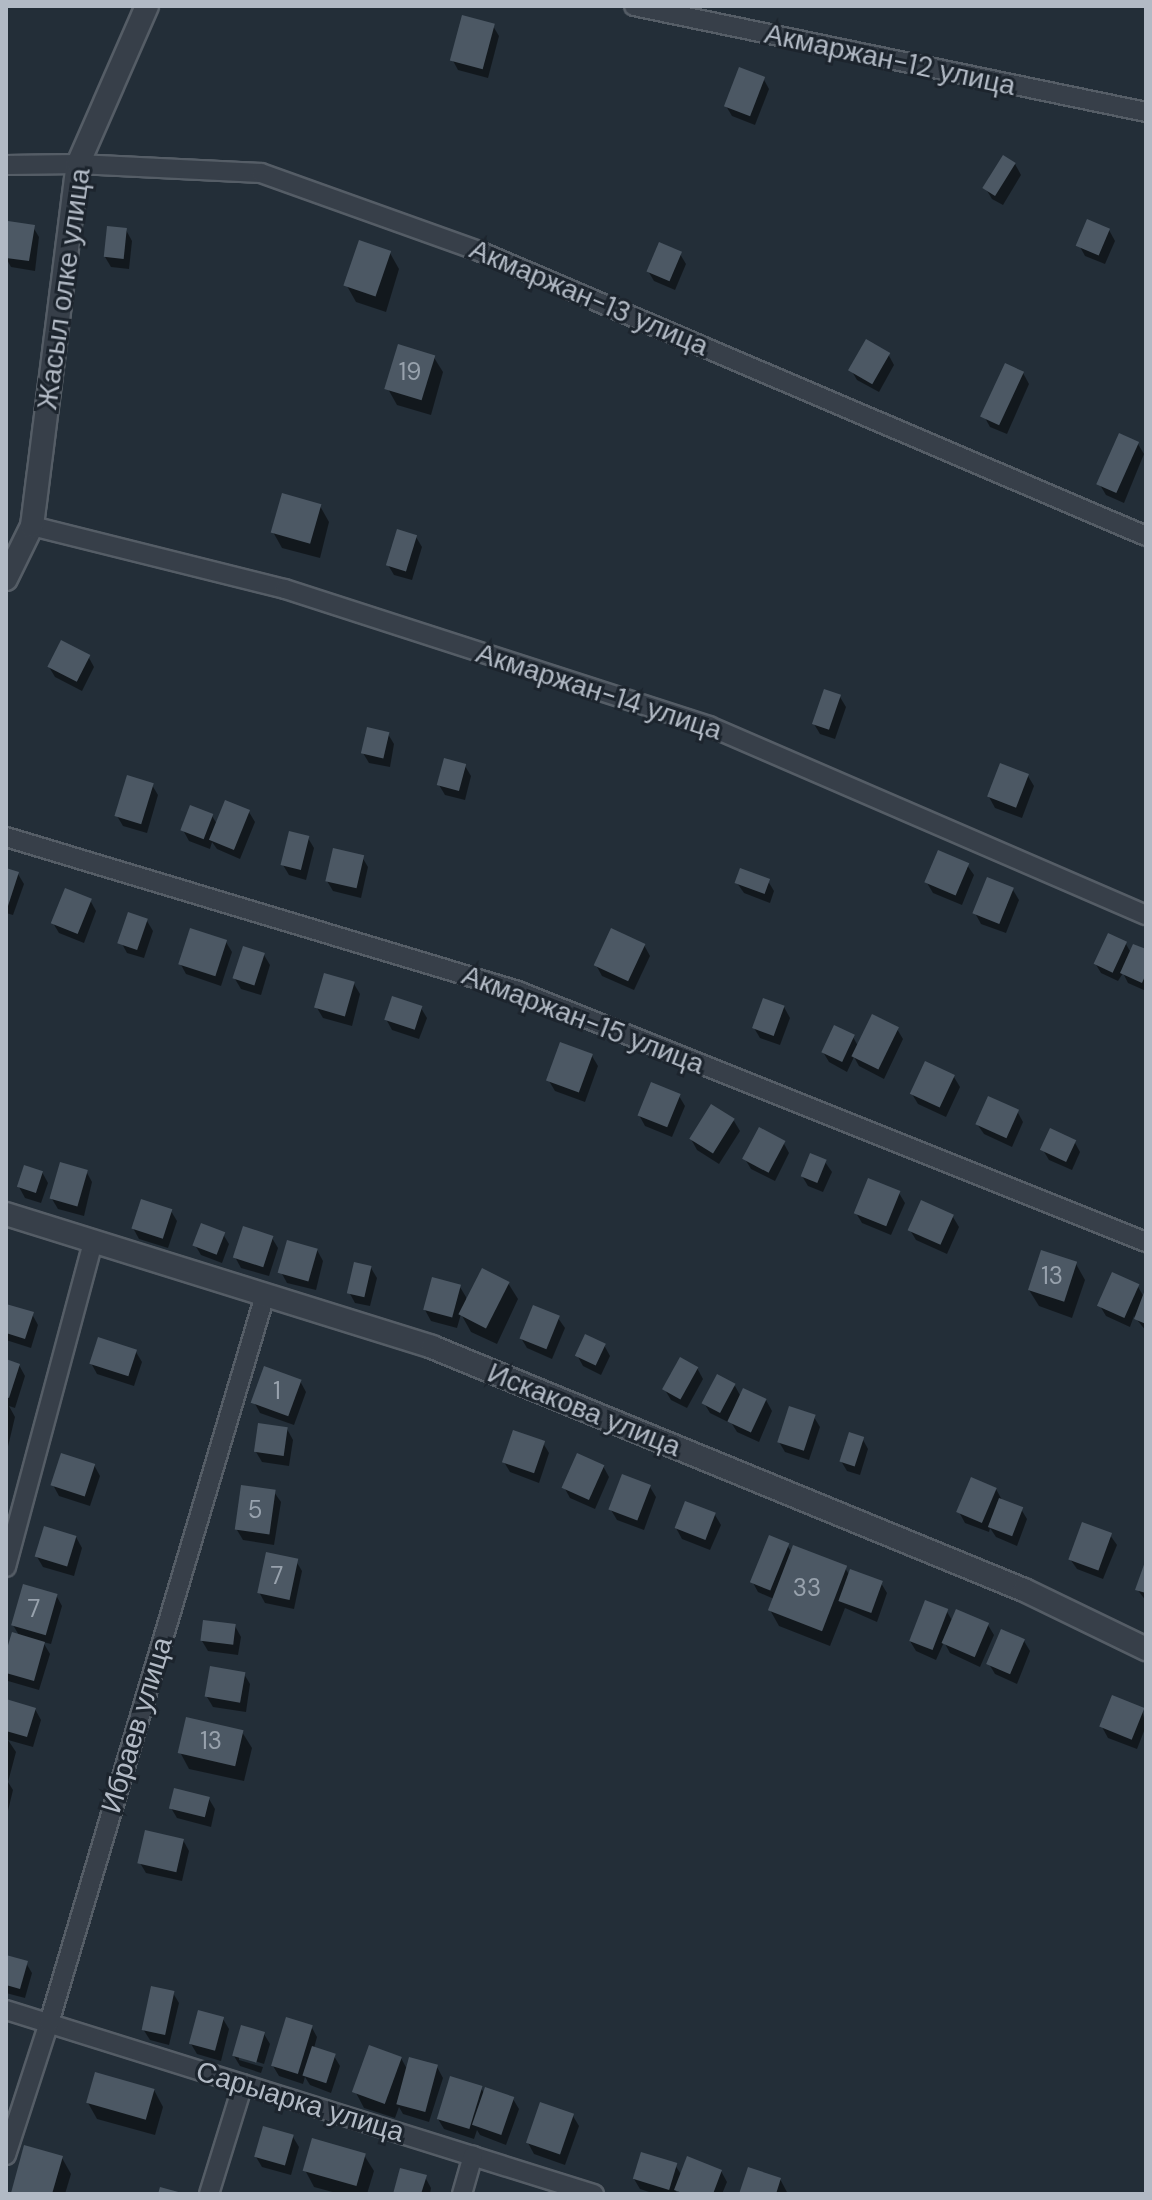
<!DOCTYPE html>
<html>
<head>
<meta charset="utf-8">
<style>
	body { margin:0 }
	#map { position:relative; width:1152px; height:2200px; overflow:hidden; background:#232e38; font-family:"DM Sans",sans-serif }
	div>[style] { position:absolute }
	.shadow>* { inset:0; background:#0007 }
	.building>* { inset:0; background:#4c5864; transform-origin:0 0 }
	.roads { filter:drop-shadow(2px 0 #555d66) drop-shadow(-2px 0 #555d66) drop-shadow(0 2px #555d66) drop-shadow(0 -2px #555d66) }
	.minor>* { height:18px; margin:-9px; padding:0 9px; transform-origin:9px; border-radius:9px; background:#373f49 }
	.tertiary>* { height:22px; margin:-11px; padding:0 11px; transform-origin:11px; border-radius:11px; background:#373f49 }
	span { translate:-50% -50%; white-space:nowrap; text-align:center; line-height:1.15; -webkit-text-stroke:6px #1c242d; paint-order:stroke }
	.number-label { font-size:24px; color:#98a2ad }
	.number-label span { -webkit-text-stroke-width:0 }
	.street-label { font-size:28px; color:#b2bac5 }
	.frame { position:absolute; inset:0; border:8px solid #b2bac5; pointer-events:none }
</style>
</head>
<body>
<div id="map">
	<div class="shadow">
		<i style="clip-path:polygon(493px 26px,499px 36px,488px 78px,458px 70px,452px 59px)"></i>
		<i style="clip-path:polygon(763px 78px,769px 89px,755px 125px,732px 116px,726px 106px)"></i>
		<i style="clip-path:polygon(1015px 164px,1021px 175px,1003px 205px,992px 199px,986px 189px)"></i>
		<i style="clip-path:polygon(10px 224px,33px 227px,39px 237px,35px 271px,11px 267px,6px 258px)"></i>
		<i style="clip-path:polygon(126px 230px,132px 241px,129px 269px,111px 267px,105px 257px)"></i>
		<i style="clip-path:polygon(1109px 230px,1115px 241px,1105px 264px,1085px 256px,1079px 245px)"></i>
		<i style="clip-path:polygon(390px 253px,399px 269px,386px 312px,356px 302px,347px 286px)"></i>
		<i style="clip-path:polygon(680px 254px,686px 264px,675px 290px,654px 281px,648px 271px)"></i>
		<i style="clip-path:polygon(888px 354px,894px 365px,879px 392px,857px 380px,851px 370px)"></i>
		<i style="clip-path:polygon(433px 356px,443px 372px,431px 415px,397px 405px,388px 389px)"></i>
		<i style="clip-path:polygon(1023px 373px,1029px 384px,1007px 434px,990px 427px,984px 416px)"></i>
		<i style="clip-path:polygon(1138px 444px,1144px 454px,1124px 503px,1106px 495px,1100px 485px)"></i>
		<i style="clip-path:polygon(320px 506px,329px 522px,320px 558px,282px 548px,273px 532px)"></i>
		<i style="clip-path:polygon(416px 537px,422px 547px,412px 580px,394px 575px,388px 565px)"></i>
		<i style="clip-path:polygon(88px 656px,94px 667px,82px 691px,55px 677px,49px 667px)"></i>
		<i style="clip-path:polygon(840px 697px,846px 707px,835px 739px,820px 734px,814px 724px)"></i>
		<i style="clip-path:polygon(388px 734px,394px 744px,390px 767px,369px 763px,363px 753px)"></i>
		<i style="clip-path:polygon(465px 766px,471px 776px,465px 800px,445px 795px,439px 785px)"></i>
		<i style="clip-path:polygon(1028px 776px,1034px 786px,1022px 818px,995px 808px,989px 797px)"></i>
		<i style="clip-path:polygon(152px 785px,158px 795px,147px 833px,123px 826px,117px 816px)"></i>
		<i style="clip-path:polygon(249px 812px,255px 822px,240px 859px,217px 849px,212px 842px,210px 849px,189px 841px,183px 830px,212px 816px,217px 824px)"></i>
		<i style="clip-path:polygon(308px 838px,314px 848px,306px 880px,289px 875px,283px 865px)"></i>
		<i style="clip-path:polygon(362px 857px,368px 867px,361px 898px,333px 891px,327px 881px)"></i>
		<i style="clip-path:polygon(967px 865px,974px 875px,962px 905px,933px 893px,927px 883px)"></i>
		<i style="clip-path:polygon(6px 870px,18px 874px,24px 884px,13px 915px,6px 913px)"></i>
		<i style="clip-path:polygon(768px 881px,774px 891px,770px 903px,744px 893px,737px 883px)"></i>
		<i style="clip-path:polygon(1013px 890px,1019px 900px,1006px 933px,981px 924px,975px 913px)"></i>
		<i style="clip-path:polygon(90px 900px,96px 911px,84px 943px,59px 933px,53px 923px)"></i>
		<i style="clip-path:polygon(147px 921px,153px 931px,144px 958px,127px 953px,121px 942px)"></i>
		<i style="clip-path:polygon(226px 942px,232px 952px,221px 986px,186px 974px,180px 963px)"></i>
		<i style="clip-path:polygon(1126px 944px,1131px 953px,1146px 952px,1146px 991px,1128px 983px,1123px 973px,1118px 981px,1101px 973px,1095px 963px)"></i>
		<i style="clip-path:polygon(644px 945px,650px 956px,634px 990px,602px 976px,596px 965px)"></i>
		<i style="clip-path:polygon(264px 955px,270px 965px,261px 995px,241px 989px,235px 979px)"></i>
		<i style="clip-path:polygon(354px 984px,360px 994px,352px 1026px,323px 1018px,317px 1008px)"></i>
		<i style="clip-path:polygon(784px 1007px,790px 1018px,780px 1045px,760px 1038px,754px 1028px)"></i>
		<i style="clip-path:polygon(421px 1008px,427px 1018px,419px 1039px,392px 1030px,386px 1019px)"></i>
		<i style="clip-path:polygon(897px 1029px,903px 1039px,884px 1079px,859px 1066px,854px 1057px,847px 1072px,829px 1062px,823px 1052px,853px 1037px,858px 1046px)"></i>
		<i style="clip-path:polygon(592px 1056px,598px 1066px,585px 1102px,555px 1091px,549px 1081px)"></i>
		<i style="clip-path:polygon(954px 1077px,960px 1087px,946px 1117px,918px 1104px,912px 1094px)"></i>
		<i style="clip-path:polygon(679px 1096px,685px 1106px,672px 1137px,645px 1126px,639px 1115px)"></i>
		<i style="clip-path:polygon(1017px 1111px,1023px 1122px,1012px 1147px,984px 1134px,977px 1124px)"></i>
		<i style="clip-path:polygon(734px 1121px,740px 1131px,719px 1164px,697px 1150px,691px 1139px)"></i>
		<i style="clip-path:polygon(1074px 1141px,1080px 1152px,1072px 1170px,1049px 1160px,1043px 1150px)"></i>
		<i style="clip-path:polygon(783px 1142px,789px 1153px,775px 1181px,751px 1169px,745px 1159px)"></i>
		<i style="clip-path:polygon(825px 1162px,832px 1172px,823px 1192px,808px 1186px,802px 1176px)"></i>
		<i style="clip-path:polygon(86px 1171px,92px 1182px,84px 1216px,58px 1209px,52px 1199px)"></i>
		<i style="clip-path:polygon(42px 1172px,48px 1183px,41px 1203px,25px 1198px,19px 1187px)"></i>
		<i style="clip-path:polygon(899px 1193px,905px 1203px,891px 1235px,862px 1223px,856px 1213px)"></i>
		<i style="clip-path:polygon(171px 1211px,177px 1221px,168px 1248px,139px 1239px,133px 1228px)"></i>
		<i style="clip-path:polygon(953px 1217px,959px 1227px,947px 1254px,916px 1240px,910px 1230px)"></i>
		<i style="clip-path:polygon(223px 1234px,229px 1244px,222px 1263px,201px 1255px,195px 1245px)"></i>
		<i style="clip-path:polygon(272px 1238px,278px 1248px,269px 1276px,241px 1268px,235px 1257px)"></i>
		<i style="clip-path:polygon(317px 1250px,323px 1261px,316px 1290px,287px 1283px,281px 1272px)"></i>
		<i style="clip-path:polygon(1076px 1264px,1085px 1280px,1072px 1318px,1039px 1306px,1029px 1290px)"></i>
		<i style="clip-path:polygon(371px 1268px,377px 1278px,370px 1306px,355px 1303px,349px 1292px)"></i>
		<i style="clip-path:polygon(508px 1283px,518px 1299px,497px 1344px,471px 1332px,461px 1314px,457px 1328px,431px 1321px,425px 1310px,460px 1287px,466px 1297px,466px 1308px)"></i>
		<i style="clip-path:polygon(1137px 1285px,1144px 1297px,1146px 1292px,1146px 1331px,1134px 1316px,1130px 1327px,1106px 1316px,1100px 1306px)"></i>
		<i style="clip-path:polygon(6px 1306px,32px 1314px,38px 1325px,31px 1348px,6px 1340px)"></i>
		<i style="clip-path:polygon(558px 1318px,565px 1328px,552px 1359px,527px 1348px,521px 1338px)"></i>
		<i style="clip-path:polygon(604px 1345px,610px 1356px,601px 1375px,583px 1366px,577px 1355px)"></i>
		<i style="clip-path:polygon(136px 1352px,142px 1362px,134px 1386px,97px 1374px,91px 1363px)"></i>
		<i style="clip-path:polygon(6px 1361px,19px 1365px,25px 1376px,15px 1408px,9px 1406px,15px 1417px,6px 1455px)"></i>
		<i style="clip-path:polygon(697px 1368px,703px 1379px,687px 1408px,671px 1400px,665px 1390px)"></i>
		<i style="clip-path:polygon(300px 1381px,306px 1392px,294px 1425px,260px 1413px,254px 1402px)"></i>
		<i style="clip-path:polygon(735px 1386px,741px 1397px,766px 1400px,772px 1411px,759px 1442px,737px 1432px,729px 1419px,728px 1422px,710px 1413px,704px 1403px)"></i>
		<i style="clip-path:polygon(814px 1417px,820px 1427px,809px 1460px,785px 1452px,779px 1442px)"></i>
		<i style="clip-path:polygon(287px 1429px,293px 1440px,289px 1466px,262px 1462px,256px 1452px)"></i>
		<i style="clip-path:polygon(862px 1438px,868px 1449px,860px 1475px,847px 1471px,841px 1461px)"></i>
		<i style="clip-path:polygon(543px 1443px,549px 1453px,539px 1483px,510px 1472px,504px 1462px)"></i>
		<i style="clip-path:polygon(94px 1465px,100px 1476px,90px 1506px,59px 1496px,53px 1485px)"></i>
		<i style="clip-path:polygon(603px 1466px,609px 1477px,595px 1509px,570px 1498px,564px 1487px)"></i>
		<i style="clip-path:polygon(650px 1487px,656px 1497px,644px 1530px,617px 1520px,611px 1510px)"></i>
		<i style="clip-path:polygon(996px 1489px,1002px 1500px,1021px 1509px,1027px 1519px,1017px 1546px,996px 1537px,990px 1528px,989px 1532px,965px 1523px,959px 1512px)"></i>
		<i style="clip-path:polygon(274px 1492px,281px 1502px,274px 1545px,243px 1540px,237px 1530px)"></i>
		<i style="clip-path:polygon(715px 1515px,721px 1525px,710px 1550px,682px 1539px,676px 1528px)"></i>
		<i style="clip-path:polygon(1110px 1535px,1117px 1545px,1103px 1579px,1077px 1569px,1070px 1559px)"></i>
		<i style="clip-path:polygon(76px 1537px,82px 1548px,74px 1576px,43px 1567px,37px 1557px)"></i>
		<i style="clip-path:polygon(787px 1545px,792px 1553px,845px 1568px,850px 1576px,881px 1583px,887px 1593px,877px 1622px,845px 1608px,830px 1646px,779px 1626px,770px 1610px,774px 1599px,758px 1592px,752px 1581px)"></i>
		<i style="clip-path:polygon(296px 1561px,302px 1571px,294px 1609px,265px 1603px,259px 1592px)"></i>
		<i style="clip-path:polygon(1146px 1565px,1146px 1601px,1137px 1589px)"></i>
		<i style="clip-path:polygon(56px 1595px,62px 1606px,51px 1644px,43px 1642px,50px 1654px,39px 1690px,8px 1681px,6px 1659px,20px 1637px,13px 1625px)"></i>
		<i style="clip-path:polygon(946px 1610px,953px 1622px,988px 1625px,994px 1635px,980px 1667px,950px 1653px,944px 1642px,936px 1660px,916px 1651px,910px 1641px)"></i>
		<i style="clip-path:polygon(235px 1626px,241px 1637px,238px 1655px,208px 1651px,202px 1641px)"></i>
		<i style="clip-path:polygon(1024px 1641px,1030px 1651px,1017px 1684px,995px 1674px,989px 1664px)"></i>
		<i style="clip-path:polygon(244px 1674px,250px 1684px,246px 1712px,213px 1707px,207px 1697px)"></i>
		<i style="clip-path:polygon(6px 1701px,35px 1709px,41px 1720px,33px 1747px,8px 1740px,16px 1752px,8px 1782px,13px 1790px,6px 1819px)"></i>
		<i style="clip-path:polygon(1142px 1710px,1146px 1726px,1137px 1749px,1108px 1738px,1102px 1727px)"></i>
		<i style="clip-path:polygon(242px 1732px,252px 1748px,244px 1781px,189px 1769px,180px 1752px)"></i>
		<i style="clip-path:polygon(209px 1799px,215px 1809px,211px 1827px,177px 1818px,171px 1808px)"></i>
		<i style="clip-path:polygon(183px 1840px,189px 1851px,182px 1881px,146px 1873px,140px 1863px)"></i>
		<i style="clip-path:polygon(6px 1957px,26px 1963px,32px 1973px,25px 1998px,6px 1993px)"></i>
		<i style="clip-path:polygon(173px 1993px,179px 2003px,169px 2045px,150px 2040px,143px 2029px)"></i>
		<i style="clip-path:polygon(223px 2019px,229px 2029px,221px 2061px,197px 2054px,191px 2044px)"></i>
		<i style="clip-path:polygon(311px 2026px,317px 2037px,314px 2048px,334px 2056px,340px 2066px,331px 2093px,310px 2085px,305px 2077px,303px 2084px,279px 2076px,273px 2066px)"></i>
		<i style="clip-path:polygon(264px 2034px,270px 2044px,264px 2064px,239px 2056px,239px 2060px,263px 2067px,261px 2073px,240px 2066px,234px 2056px)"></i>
		<i style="clip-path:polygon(401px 2058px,407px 2069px,437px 2067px,443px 2078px,429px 2122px,403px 2114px,399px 2107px,395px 2118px,364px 2108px,355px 2091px)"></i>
		<i style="clip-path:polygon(481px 2088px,485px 2095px,513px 2099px,519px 2109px,506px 2145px,480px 2135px,477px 2130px,474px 2139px,444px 2129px,438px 2119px)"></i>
		<i style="clip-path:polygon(154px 2090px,163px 2107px,155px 2135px,97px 2119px,88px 2103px)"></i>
		<i style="clip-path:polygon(573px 2116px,579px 2126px,565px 2165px,534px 2154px,528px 2143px)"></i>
		<i style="clip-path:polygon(293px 2137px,299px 2147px,291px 2175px,262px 2167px,256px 2157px)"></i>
		<i style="clip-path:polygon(364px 2155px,374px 2171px,367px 2194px,340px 2194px,314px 2187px,305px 2170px)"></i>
		<i style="clip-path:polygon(62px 2158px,71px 2174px,65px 2194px,14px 2194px)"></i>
		<i style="clip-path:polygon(675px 2165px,682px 2176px,721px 2171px,727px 2182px,722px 2194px,679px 2194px,677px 2190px,675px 2194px,655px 2194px,640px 2189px,634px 2179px)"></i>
		<i style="clip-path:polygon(425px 2177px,431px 2188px,430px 2194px,395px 2194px)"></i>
		<i style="clip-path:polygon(780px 2179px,788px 2194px,741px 2194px)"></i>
	</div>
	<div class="building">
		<i style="left:462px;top:15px;width:34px;height:47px;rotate:15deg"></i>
		<i style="left:739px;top:67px;width:28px;height:42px;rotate:21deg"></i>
		<i style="left:1003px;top:155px;width:15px;height:39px;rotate:32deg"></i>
		<i style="left:1087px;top:219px;width:25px;height:29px;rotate:23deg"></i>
		<i style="clip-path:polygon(8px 221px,35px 225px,29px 261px,6px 258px)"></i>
		<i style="left:107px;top:226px;width:20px;height:31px;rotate:6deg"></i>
		<i style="left:359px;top:240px;width:34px;height:48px;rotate:19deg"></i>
		<i style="left:659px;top:242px;width:25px;height:32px;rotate:23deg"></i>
		<i style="left:866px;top:339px;width:28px;height:36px;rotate:30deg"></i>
		<i style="left:398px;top:344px;width:39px;height:47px;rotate:17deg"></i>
		<i style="left:1005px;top:363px;width:21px;height:59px;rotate:25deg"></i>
		<i style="left:1119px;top:433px;width:22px;height:56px;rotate:24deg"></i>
		<i style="left:282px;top:493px;width:41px;height:41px;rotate:16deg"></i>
		<i style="left:397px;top:529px;width:21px;height:38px;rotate:17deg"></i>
		<i style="left:61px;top:640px;width:33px;height:30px;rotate:27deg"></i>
		<i style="left:824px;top:689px;width:18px;height:37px;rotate:19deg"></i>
		<i style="left:367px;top:727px;width:23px;height:27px;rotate:13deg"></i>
		<i style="left:444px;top:758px;width:23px;height:28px;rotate:15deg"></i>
		<i style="left:1000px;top:763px;width:31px;height:36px;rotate:21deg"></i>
		<i style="left:127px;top:775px;width:28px;height:43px;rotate:17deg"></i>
		<i style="left:225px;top:800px;width:27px;height:43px;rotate:22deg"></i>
		<i style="left:190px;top:805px;width:25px;height:27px;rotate:21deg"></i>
		<i style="left:289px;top:831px;width:21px;height:35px;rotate:14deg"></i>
		<i style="left:333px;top:848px;width:32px;height:34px;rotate:13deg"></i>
		<i style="left:938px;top:850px;width:34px;height:35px;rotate:23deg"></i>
		<i style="clip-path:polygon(6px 868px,19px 872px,7px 909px,6px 909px)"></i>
		<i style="left:740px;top:868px;width:32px;height:16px;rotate:20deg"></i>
		<i style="left:987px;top:877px;width:29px;height:39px;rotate:22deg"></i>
		<i style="left:65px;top:888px;width:29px;height:38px;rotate:22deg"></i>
		<i style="left:128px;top:912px;width:21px;height:33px;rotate:19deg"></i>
		<i style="left:190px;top:928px;width:39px;height:38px;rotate:18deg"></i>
		<i style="left:611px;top:928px;width:38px;height:41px;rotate:25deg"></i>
		<i style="left:1108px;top:933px;width:21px;height:34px;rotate:25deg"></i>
		<i style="clip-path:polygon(1133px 944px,1146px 949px,1146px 974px,1142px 983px,1120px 973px)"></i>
		<i style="left:243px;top:946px;width:23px;height:34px;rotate:18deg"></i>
		<i style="left:324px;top:973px;width:32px;height:36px;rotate:16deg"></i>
		<i style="left:392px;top:996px;width:32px;height:25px;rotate:18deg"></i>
		<i style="left:763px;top:998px;width:23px;height:32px;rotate:20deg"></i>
		<i style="left:872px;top:1014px;width:30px;height:47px;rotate:26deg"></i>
		<i style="left:834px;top:1025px;width:23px;height:30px;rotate:25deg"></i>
		<i style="left:560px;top:1042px;width:35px;height:41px;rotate:20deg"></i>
		<i style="left:925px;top:1061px;width:33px;height:36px;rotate:25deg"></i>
		<i style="left:651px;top:1082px;width:32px;height:36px;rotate:22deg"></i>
		<i style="left:988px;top:1096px;width:34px;height:31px;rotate:24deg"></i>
		<i style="left:711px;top:1104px;width:28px;height:41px;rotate:32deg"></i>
		<i style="left:759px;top:1127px;width:30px;height:36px;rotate:28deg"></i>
		<i style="left:1050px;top:1128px;width:29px;height:24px;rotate:25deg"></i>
		<i style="left:810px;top:1153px;width:18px;height:25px;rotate:22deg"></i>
		<i style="left:60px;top:1162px;width:29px;height:38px;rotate:16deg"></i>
		<i style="left:24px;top:1165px;width:20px;height:23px;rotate:18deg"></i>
		<i style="left:868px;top:1178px;width:35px;height:38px;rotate:22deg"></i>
		<i style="left:141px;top:1199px;width:33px;height:31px;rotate:18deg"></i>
		<i style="left:921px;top:1200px;width:36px;height:33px;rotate:24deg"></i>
		<i style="left:201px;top:1223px;width:26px;height:24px;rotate:21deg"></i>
		<i style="left:243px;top:1226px;width:32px;height:33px;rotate:18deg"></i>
		<i style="left:287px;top:1240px;width:32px;height:34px;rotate:16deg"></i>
		<i style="left:1041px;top:1250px;width:38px;height:42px;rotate:18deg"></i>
		<i style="left:354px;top:1262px;width:18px;height:32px;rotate:13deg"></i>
		<i style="left:482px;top:1268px;width:31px;height:52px;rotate:27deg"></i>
		<i style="left:1112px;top:1272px;width:30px;height:37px;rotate:24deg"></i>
		<i style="left:432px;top:1277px;width:30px;height:34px;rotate:15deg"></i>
		<i style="clip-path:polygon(1146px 1287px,1146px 1324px,1134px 1319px)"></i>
		<i style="clip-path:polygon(6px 1304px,34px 1312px,25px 1339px,6px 1333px)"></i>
		<i style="left:533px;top:1305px;width:29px;height:36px;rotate:22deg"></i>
		<i style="left:585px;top:1334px;width:23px;height:24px;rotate:25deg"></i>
		<i style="left:98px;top:1337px;width:41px;height:28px;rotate:18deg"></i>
		<i style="left:680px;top:1357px;width:21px;height:37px;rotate:29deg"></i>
		<i style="clip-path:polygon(6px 1359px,20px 1364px,9px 1398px,6px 1397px)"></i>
		<i style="left:264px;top:1366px;width:40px;height:39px;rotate:20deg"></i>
		<i style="left:717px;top:1374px;width:21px;height:33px;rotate:28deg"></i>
		<i style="left:743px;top:1388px;width:26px;height:37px;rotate:25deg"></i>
		<i style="left:789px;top:1406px;width:28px;height:38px;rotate:18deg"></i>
		<i style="left:258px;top:1423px;width:30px;height:29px;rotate:8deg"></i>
		<i style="left:513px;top:1430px;width:34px;height:34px;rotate:19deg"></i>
		<i style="left:849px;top:1432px;width:16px;height:31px;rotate:18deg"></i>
		<i style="left:61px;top:1453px;width:36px;height:34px;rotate:18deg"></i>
		<i style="left:577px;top:1453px;width:30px;height:38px;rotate:24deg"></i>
		<i style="left:622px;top:1474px;width:31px;height:38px;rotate:21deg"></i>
		<i style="left:971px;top:1477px;width:28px;height:38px;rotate:23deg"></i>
		<i style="left:241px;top:1485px;width:35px;height:45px;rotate:8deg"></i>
		<i style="left:999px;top:1498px;width:26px;height:31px;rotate:21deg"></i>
		<i style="left:685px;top:1501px;width:33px;height:29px;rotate:21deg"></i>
		<i style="left:1082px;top:1522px;width:32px;height:40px;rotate:20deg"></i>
		<i style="left:44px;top:1526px;width:34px;height:32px;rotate:17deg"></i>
		<i style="left:769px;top:1535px;width:22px;height:51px;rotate:22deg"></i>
		<i style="left:793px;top:1545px;width:58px;height:70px;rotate:21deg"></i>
		<i style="left:266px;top:1552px;width:33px;height:42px;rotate:12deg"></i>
		<i style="clip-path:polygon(1146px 1559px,1146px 1593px,1135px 1590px)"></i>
		<i style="left:850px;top:1569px;width:35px;height:34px;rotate:20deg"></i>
		<i style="left:23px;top:1584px;width:36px;height:43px;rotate:16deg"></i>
		<i style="left:925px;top:1600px;width:25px;height:44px;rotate:21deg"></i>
		<i style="left:956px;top:1609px;width:36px;height:37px;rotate:23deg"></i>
		<i style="left:203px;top:1620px;width:33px;height:21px;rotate:7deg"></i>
		<i style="left:1001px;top:1629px;width:26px;height:38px;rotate:23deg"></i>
		<i style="clip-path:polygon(12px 1632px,45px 1642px,34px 1681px,6px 1673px,6px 1652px)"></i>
		<i style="left:210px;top:1666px;width:36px;height:31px;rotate:10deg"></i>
		<i style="left:1112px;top:1695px;width:35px;height:34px;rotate:22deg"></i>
		<i style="clip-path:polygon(6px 1699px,36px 1708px,27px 1737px,6px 1731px)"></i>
		<i style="left:186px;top:1717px;width:59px;height:37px;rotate:13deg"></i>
		<i style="left:174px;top:1788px;width:37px;height:21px;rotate:14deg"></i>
		<i style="left:145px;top:1830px;width:40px;height:34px;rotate:13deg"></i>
		<i style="clip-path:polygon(6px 1955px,28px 1961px,20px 1989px,6px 1985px)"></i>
		<i style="left:151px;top:1986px;width:24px;height:45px;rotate:12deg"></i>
		<i style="left:198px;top:2010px;width:27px;height:35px;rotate:15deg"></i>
		<i style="left:286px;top:2017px;width:28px;height:51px;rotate:17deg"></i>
		<i style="left:241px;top:2025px;width:25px;height:32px;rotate:16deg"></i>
		<i style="left:369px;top:2045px;width:35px;height:50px;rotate:20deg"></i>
		<i style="left:312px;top:2046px;width:25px;height:31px;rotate:18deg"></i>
		<i style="left:409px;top:2057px;width:30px;height:49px;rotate:15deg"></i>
		<i style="left:95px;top:2072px;width:62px;height:32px;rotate:16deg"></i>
		<i style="left:450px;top:2076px;width:34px;height:45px;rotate:17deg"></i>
		<i style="left:485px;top:2087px;width:31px;height:40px;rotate:19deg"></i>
		<i style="left:540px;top:2102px;width:36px;height:43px;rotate:19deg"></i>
		<i style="left:263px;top:2126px;width:32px;height:32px;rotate:16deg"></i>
		<i style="left:312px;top:2138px;width:56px;height:34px;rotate:16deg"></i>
		<i style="clip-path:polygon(24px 2145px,63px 2156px,52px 2194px,11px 2193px)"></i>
		<i style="left:641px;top:2152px;width:38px;height:28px;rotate:17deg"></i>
		<i style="clip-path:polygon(687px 2156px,722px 2170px,713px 2194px,685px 2194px,674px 2190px)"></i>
		<i style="clip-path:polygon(748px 2167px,781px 2178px,776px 2194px,739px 2194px)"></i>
		<i style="clip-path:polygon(400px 2168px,427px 2175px,421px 2194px,393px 2194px)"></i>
		<i style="clip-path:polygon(160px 2187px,182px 2193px,182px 2194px,158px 2194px)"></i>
	</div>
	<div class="roads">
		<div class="minor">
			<i style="left:634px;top:6px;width:523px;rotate:11.7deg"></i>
			<i style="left:6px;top:165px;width:72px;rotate:-0.8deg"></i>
			<i style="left:78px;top:164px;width:183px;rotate:2.8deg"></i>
			<i style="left:261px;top:173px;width:232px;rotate:19.7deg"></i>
			<i style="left:479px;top:251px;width:725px;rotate:23.14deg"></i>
			<i style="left:32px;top:526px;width:261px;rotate:14deg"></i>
			<i style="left:285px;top:589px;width:446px;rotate:17.9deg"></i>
			<i style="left:709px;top:726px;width:476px;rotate:23.4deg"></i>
			<i style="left:6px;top:837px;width:535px;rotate:16.74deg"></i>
			<i style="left:518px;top:991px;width:676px;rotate:21.79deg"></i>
			<i style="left:6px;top:1567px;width:336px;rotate:-75deg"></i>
			<i style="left:6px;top:2010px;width:616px;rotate:17.38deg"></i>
			<i style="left:6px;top:2155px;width:139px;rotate:-72deg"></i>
			<i style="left:49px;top:2023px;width:759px;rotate:-73.47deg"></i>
			<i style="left:209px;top:2194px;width:115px;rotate:-72.8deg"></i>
			<i style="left:462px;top:2194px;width:40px;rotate:-74deg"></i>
		</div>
		<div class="tertiary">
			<i style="left:6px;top:579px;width:59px;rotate:-63.9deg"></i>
			<i style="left:32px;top:526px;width:365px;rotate:-82.8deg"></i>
			<i style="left:78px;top:164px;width:172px;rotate:-66.4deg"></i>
			<i style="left:6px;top:1214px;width:446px;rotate:17.3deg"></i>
			<i style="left:432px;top:1347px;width:640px;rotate:22.32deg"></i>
			<i style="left:1024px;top:1590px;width:136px;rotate:25.8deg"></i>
		</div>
	</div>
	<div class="number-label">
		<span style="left:410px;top:372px">19</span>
		<span style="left:1052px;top:1276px">13</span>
		<span style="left:277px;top:1391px">1</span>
		<span style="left:255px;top:1510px">5</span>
		<span style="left:277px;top:1576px">7</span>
		<span style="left:807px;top:1588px">33</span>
		<span style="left:34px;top:1609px">7</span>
		<span style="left:211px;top:1741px">13</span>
	</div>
	<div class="street-label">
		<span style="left:890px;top:60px;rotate:12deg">Акмаржан-12 улица</span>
		<span style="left:64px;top:289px;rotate:-82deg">Жасыл олке улица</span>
		<span style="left:589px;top:298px;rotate:23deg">Акмаржан-13 улица</span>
		<span style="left:599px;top:692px;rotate:18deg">Акмаржан-14 улица</span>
		<span style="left:583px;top:1020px;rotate:21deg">Акмаржан-15 улица</span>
		<span style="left:584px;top:1410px;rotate:22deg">Искакова улица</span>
		<span style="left:137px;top:1725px;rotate:-73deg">Ибраев улица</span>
		<span style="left:300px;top:2102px;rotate:17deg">Сарыарка улица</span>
	</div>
	<div class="frame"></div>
</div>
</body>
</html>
